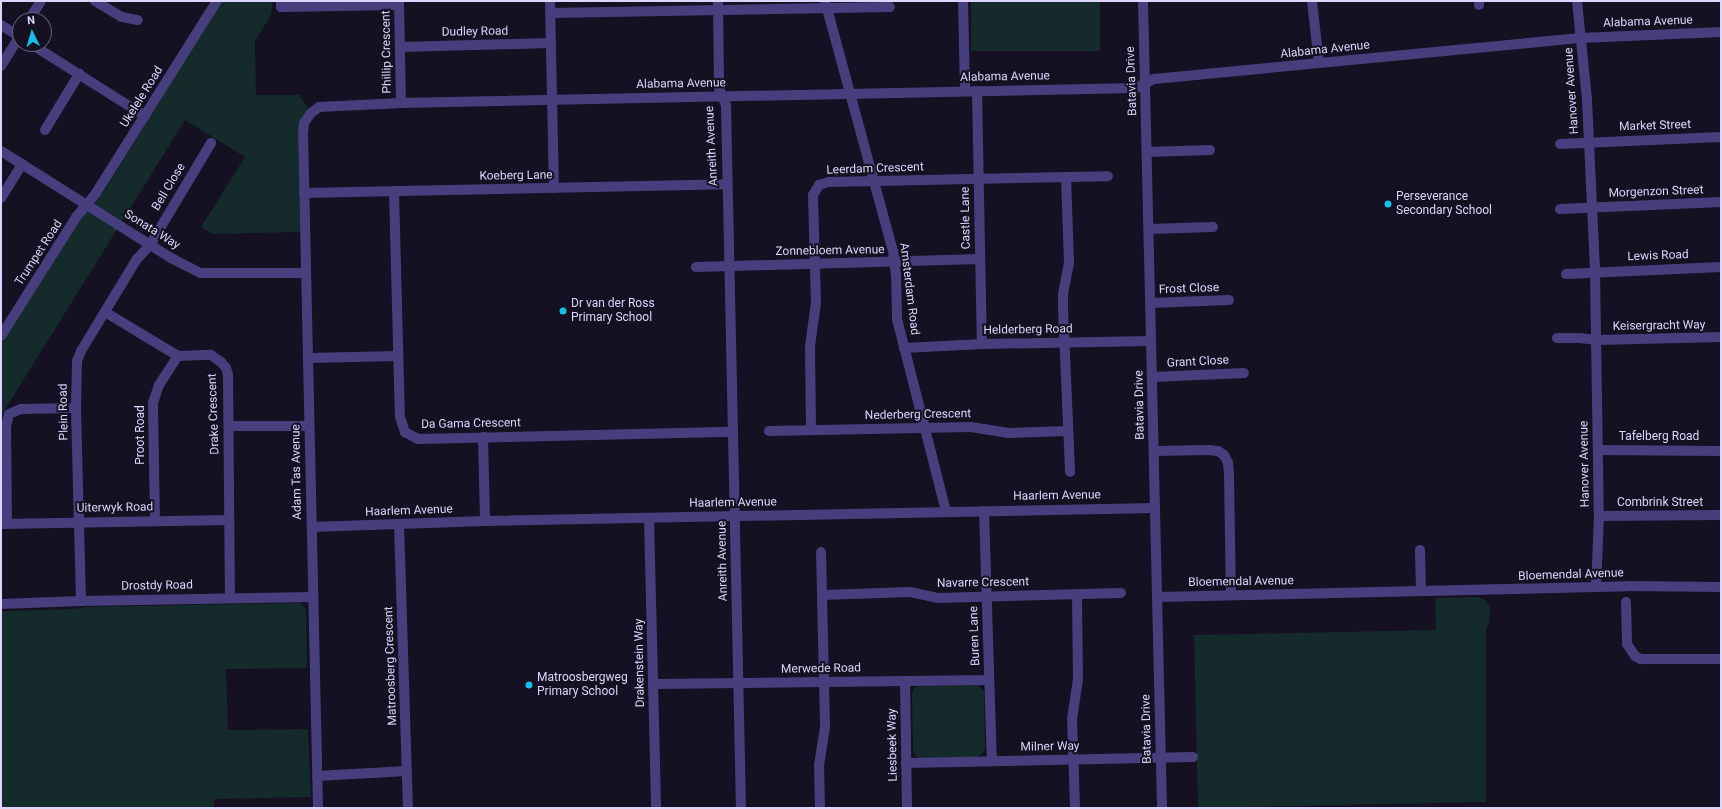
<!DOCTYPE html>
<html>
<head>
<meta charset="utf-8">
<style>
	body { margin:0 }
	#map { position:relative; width:1722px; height:809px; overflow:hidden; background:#151022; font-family:Roboto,sans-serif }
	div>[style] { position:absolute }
	.green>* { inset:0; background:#142a2b; transform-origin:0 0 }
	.minor>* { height:10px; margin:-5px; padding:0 5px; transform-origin:5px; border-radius:5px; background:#473f7d }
	.dots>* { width:11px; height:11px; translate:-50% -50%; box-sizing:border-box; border:2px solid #151022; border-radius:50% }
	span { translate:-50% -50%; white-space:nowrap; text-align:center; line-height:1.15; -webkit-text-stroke:4px #151022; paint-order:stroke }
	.street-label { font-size:12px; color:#ddd5fb }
	.poi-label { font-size:12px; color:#ddd5fb }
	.left { translate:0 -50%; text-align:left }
	.frame { position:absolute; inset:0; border:2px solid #ddd5fb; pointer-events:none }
	.north { position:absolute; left:12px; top:12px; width:40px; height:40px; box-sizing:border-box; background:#151022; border:1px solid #655f79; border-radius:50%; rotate:355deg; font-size:11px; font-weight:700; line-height:16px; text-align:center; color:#ddd5fb }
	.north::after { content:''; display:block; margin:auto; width:14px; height:18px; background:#15bfe7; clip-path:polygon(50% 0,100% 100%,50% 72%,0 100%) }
</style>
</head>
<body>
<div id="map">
	<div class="green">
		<i style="clip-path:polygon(222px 1px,273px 1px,271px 15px,255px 41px,256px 95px,299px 95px,308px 108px,298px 130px,300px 232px,213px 234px,201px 227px,245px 157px,185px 120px,1px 416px,1px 345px,83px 215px,99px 199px)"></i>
		<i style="left:971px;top:1px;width:129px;height:50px"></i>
		<i style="clip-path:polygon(1479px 597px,1486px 601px,1490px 608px,1489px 624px,1486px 628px,1486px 802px,1198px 808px,1194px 635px,1436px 630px,1435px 598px)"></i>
		<i style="clip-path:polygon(300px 603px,306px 609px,307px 668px,226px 669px,228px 730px,308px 729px,311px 797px,214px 799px,214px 808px,1px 808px,1px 611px,73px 609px,86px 607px)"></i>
		<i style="clip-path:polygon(978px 685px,984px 692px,985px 749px,983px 753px,977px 757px,920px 758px,916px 756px,913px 751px,912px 693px,914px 688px,919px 686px)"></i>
	</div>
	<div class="minor">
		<i style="left:95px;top:1px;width:31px;rotate:31deg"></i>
		<i style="left:122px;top:17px;width:16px;rotate:11deg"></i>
		<i style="left:281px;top:1px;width:6px;rotate:90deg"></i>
		<i style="left:281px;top:7px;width:118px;rotate:-1deg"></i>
		<i style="left:399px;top:1px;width:102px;rotate:88.9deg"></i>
		<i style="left:550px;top:1px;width:187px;rotate:88.8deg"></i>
		<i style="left:718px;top:1px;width:87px;rotate:89.3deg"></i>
		<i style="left:719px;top:88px;width:18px;rotate:68deg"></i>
		<i style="left:726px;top:105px;width:703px;rotate:88.78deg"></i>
		<i style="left:825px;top:1px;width:259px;rotate:74.8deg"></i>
		<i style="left:893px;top:251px;width:23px;rotate:83deg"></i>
		<i style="left:896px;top:274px;width:45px;rotate:88.7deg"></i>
		<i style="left:897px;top:319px;width:198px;rotate:75.7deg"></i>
		<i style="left:963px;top:1px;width:90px;rotate:88.7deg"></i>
		<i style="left:1143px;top:1px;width:807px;rotate:88.65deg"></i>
		<i style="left:1312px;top:1px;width:62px;rotate:83.6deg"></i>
		<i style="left:1479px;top:1px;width:4px;rotate:90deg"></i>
		<i style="left:1577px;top:1px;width:100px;rotate:84.2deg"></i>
		<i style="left:1587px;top:100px;width:172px;rotate:87.3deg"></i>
		<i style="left:1595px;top:272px;width:244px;rotate:89.1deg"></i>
		<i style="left:1599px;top:516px;width:71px;rotate:92.4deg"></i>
		<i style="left:551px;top:13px;width:339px;rotate:-1deg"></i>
		<i style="left:29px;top:20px;width:22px;rotate:-58deg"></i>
		<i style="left:1px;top:25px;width:22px;rotate:32deg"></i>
		<i style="left:31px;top:44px;width:135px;rotate:32.3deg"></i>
		<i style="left:400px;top:47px;width:151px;rotate:-1.5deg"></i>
		<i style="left:1px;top:66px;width:36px;rotate:-58deg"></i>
		<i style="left:977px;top:91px;width:253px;rotate:88.9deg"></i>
		<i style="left:45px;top:130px;width:66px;rotate:-58.7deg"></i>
		<i style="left:1560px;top:144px;width:161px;rotate:-2.5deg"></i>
		<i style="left:1px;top:151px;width:199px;rotate:32.2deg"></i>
		<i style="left:169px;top:257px;width:35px;rotate:27deg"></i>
		<i style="left:200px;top:273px;width:106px"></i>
		<i style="left:1147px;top:152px;width:63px;rotate:-1.8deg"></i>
		<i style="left:1066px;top:177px;width:86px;rotate:88deg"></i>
		<i style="left:1069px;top:263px;width:32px;rotate:101deg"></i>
		<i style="left:1063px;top:294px;width:15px;rotate:90deg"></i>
		<i style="left:1063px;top:309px;width:163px;rotate:87.5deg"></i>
		<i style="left:394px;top:191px;width:226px;rotate:88.5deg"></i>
		<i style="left:400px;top:417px;width:16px;rotate:72deg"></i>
		<i style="left:405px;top:432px;width:15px;rotate:28deg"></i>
		<i style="left:418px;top:439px;width:315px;rotate:-1.3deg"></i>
		<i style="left:304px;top:193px;width:423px;rotate:-1.2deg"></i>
		<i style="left:1px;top:198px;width:40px;rotate:-58deg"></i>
		<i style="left:1560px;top:209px;width:161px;rotate:-2.5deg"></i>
		<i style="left:1149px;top:229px;width:64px;rotate:-1.8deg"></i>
		<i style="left:696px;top:267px;width:284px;rotate:-1.6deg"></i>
		<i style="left:1566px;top:274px;width:155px;rotate:-2.6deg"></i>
		<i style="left:1151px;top:303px;width:78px;rotate:-2.2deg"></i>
		<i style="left:105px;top:312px;width:85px;rotate:31.1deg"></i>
		<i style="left:178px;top:356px;width:33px;rotate:-2deg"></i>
		<i style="left:211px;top:355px;width:12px;rotate:35deg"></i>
		<i style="left:221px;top:362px;width:8px;rotate:50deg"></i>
		<i style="left:226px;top:368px;width:7px;rotate:74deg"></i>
		<i style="left:228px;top:375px;width:222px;rotate:89.5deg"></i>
		<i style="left:1px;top:336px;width:142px;rotate:-57.7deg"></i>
		<i style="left:77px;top:216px;width:30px;rotate:-50deg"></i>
		<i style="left:96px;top:193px;width:227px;rotate:-57.8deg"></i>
		<i style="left:1557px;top:338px;width:23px"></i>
		<i style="left:1580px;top:338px;width:17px;rotate:7deg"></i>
		<i style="left:1597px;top:340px;width:124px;rotate:-1.4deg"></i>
		<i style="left:904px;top:348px;width:78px;rotate:-2.9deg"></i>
		<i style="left:982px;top:344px;width:169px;rotate:-1deg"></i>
		<i style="left:308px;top:358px;width:90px;rotate:-1.3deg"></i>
		<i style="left:1153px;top:377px;width:91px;rotate:-2.5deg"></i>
		<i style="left:229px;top:426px;width:80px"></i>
		<i style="left:811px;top:430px;width:84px;rotate:-90.7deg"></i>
		<i style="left:810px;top:346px;width:43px;rotate:-82.1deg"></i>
		<i style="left:816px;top:303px;width:108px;rotate:-91.6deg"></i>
		<i style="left:813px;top:195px;width:12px;rotate:-59deg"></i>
		<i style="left:819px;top:185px;width:10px;rotate:-17deg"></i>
		<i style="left:829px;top:182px;width:279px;rotate:-1.2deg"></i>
		<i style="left:769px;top:431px;width:202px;rotate:-1.1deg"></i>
		<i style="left:971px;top:427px;width:38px;rotate:9deg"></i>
		<i style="left:1009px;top:433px;width:59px;rotate:-1.9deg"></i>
		<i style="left:483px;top:437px;width:84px;rotate:88.6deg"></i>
		<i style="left:1598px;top:450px;width:123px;rotate:0.5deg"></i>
		<i style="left:1154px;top:451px;width:55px;rotate:-1deg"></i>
		<i style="left:1209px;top:450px;width:9px;rotate:6deg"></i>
		<i style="left:1218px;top:451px;width:7px;rotate:34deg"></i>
		<i style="left:1224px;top:455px;width:9px;rotate:63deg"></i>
		<i style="left:1228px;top:463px;width:11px;rotate:85deg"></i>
		<i style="left:1229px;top:474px;width:121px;rotate:89.1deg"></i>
		<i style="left:984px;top:511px;width:250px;rotate:88.2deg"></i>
		<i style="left:1599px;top:516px;width:122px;rotate:-0.5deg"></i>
		<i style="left:649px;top:518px;width:290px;rotate:88.6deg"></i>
		<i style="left:155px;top:521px;width:118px;rotate:-91deg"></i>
		<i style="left:153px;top:403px;width:19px;rotate:-72deg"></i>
		<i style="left:159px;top:385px;width:35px;rotate:-57deg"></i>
		<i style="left:1px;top:524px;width:228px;rotate:-1deg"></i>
		<i style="left:7px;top:524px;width:98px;rotate:-90.6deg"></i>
		<i style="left:6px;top:426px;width:12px;rotate:-76deg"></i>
		<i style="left:9px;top:414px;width:13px;rotate:-23deg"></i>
		<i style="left:21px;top:409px;width:55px;rotate:-1deg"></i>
		<i style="left:399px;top:524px;width:284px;rotate:88.2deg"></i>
		<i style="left:312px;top:527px;width:173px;rotate:-2deg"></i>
		<i style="left:485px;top:521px;width:670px;rotate:-1.11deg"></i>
		<i style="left:1420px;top:550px;width:41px;rotate:88.6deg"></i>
		<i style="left:822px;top:595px;width:88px;rotate:-2deg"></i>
		<i style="left:910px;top:592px;width:29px;rotate:12deg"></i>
		<i style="left:938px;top:598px;width:183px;rotate:-1.6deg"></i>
		<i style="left:1157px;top:597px;width:470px;rotate:-1.3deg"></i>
		<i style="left:1627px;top:586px;width:94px;rotate:0.6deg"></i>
		<i style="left:81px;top:601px;width:193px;rotate:-91.5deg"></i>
		<i style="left:76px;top:408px;width:47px;rotate:-88.8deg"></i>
		<i style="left:77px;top:361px;width:11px;rotate:-68deg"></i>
		<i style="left:81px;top:351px;width:108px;rotate:-58.7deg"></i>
		<i style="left:137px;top:259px;width:19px;rotate:-47deg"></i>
		<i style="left:150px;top:245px;width:119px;rotate:-59.1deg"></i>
		<i style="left:1626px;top:602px;width:42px;rotate:88.6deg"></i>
		<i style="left:1627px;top:644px;width:14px;rotate:56deg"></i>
		<i style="left:1635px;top:656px;width:7px;rotate:27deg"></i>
		<i style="left:1641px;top:659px;width:80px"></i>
		<i style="left:1px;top:604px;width:80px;rotate:-2.1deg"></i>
		<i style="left:81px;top:601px;width:232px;rotate:-1deg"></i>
		<i style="left:905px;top:681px;width:127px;rotate:89.1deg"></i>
		<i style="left:653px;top:684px;width:336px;rotate:-0.7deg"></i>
		<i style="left:906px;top:763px;width:287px;rotate:-1.2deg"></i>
		<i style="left:317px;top:776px;width:90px;rotate:-3.2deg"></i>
		<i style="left:318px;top:808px;width:674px;rotate:-91.27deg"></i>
		<i style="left:303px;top:134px;width:11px;rotate:-85deg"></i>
		<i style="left:304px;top:123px;width:12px;rotate:-55deg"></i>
		<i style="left:311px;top:113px;width:10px;rotate:-37deg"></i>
		<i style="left:319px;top:107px;width:82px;rotate:-2.8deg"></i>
		<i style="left:401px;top:103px;width:735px;rotate:-1.17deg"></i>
		<i style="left:1136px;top:88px;width:20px;rotate:-27deg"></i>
		<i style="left:1154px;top:79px;width:429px;rotate:-5.5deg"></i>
		<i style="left:1581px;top:38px;width:140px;rotate:-2.5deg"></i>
		<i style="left:820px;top:808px;width:43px;rotate:-91.3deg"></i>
		<i style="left:819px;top:765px;width:38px;rotate:-81deg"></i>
		<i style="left:825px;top:727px;width:175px;rotate:-91.3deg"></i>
		<i style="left:1075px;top:808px;width:89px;rotate:-91.9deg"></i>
		<i style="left:1072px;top:719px;width:40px;rotate:-81.5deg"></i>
		<i style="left:1078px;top:679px;width:84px;rotate:-90.7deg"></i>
	</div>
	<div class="dots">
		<i style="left:1388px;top:204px;background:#15bfe7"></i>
		<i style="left:563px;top:311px;background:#15bfe7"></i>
		<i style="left:529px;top:685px;background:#15bfe7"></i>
	</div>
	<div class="street-label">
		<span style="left:1648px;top:22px;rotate:-2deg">Alabama Avenue</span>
		<span style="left:475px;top:32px;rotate:-1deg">Dudley Road</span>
		<span style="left:1325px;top:50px;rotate:-6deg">Alabama Avenue</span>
		<span style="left:387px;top:52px;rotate:-91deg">Phillip Crescent</span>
		<span style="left:1005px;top:77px;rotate:-1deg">Alabama Avenue</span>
		<span style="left:1132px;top:81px;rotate:-92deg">Batavia Drive</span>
		<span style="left:681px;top:84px;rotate:-1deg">Alabama Avenue</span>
		<span style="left:1572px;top:91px;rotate:-94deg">Hanover Avenue</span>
		<span style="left:142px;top:97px;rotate:-58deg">Ukelele Road</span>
		<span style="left:1655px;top:126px;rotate:-2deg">Market Street</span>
		<span style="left:712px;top:146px;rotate:-93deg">Anreith Avenue</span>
		<span style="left:875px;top:169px;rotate:-2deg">Leerdam Crescent</span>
		<span style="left:516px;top:176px;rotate:-1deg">Koeberg Lane</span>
		<span style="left:169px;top:187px;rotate:-59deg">Bell Close</span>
		<span style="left:1656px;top:192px;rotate:-2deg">Morgenzon Street</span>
		<span style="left:966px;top:218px;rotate:-91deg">Castle Lane</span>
		<span style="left:152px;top:230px;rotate:32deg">Sonata Way</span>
		<span style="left:830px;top:251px;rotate:-1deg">Zonnebloem Avenue</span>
		<span style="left:39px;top:253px;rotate:-57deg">Trumpet Road</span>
		<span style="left:1658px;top:256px;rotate:-2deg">Lewis Road</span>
		<span style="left:909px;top:289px;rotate:83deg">Amsterdam Road</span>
		<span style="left:1189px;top:289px;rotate:-2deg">Frost Close</span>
		<span style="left:1659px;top:326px;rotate:-1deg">Keisergracht Way</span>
		<span style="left:1028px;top:330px;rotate:-1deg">Helderberg Road</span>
		<span style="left:1198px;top:362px;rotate:-3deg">Grant Close</span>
		<span style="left:1140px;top:405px;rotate:-91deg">Batavia Drive</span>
		<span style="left:64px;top:412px;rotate:-91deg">Plein Road</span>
		<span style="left:214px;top:414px;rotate:-92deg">Drake Crescent</span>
		<span style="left:918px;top:415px;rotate:-1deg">Nederberg Crescent</span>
		<span style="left:471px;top:424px;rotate:-1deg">Da Gama Crescent</span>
		<span style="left:141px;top:435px;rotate:-90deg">Proot Road</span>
		<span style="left:1659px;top:437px">Tafelberg Road</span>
		<span style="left:1585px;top:464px;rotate:-91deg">Hanover Avenue</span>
		<span style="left:297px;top:472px;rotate:-91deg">Adam Tas Avenue</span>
		<span style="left:1057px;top:496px;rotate:-1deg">Haarlem Avenue</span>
		<span style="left:733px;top:503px;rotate:-1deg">Haarlem Avenue</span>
		<span style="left:1660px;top:503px">Combrink Street</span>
		<span style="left:115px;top:508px;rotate:-1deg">Uiterwyk Road</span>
		<span style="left:409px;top:511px;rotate:-2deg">Haarlem Avenue</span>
		<span style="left:723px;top:561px;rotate:-91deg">Anreith Avenue</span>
		<span style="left:1571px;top:575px;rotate:-2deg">Bloemendal Avenue</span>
		<span style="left:1241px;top:582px;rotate:-1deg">Bloemendal Avenue</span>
		<span style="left:983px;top:583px;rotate:-1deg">Navarre Crescent</span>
		<span style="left:157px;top:586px;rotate:-1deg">Drostdy Road</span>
		<span style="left:975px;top:636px;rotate:-92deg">Buren Lane</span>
		<span style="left:640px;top:663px;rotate:-91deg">Drakenstein Way</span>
		<span style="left:391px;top:666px;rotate:-92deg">Matroosberg Crescent</span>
		<span style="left:821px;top:669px;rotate:-1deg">Merwede Road</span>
		<span style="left:1147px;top:729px;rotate:-91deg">Batavia Drive</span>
		<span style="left:893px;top:745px;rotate:-91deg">Liesbeek Way</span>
		<span style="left:1050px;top:747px;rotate:-1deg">Milner Way</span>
	</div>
	<div class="poi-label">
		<span class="left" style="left:1396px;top:204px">Perseverance<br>Secondary School</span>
		<span class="left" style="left:571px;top:311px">Dr van der Ross<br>Primary School</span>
		<span class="left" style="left:537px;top:685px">Matroosbergweg<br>Primary School</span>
	</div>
	<div class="frame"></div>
	<div class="north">N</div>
</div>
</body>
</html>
